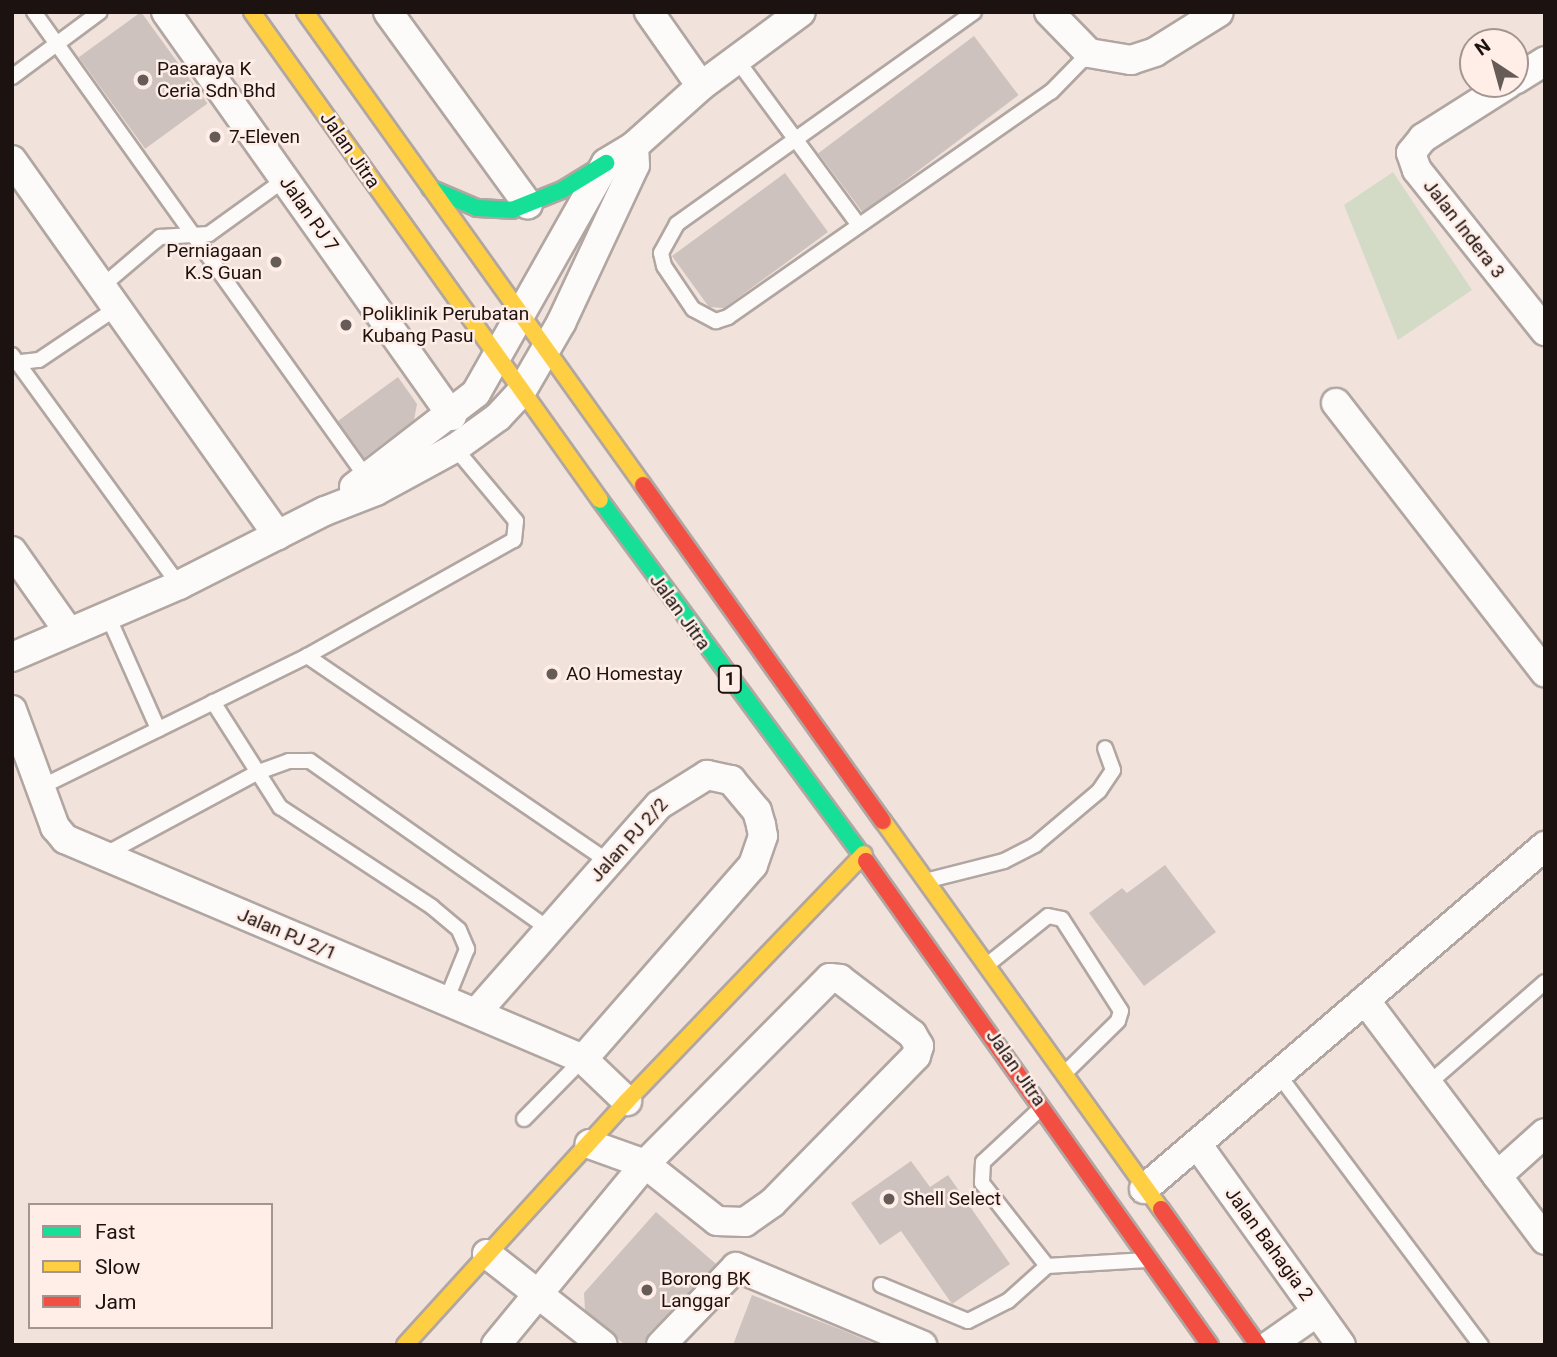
<!DOCTYPE html>
<html>
<head>
<meta charset="utf-8">
<style>
	body { margin:0 }
	#map { position:relative; width:1557px; height:1357px; overflow:hidden; background:#f1e2dc; font-family:Roboto,sans-serif }
	div>[style] { position:absolute }
	.green>* { inset:0; background:#d3dbc7 }
	.building>* { inset:0; background:#cdc2bd; transform-origin:0 0 }
	.roads { filter:drop-shadow(2px 0 #b1a6a1) drop-shadow(-2px 0 #b1a6a1) drop-shadow(0 2px #b1a6a1) drop-shadow(0 -2px #b1a6a1) }
	.lane>* { height:14px; margin:-7px; padding:0 7px; transform-origin:7px; border-radius:7px; background:#fdfbfa }
	.street>* { height:28px; margin:-14px; padding:0 14px; transform-origin:14px; border-radius:14px; background:#fdfbfa }
	.fast>* { height:16px; margin:-8px; padding:0 8px; transform-origin:8px; border-radius:8px; background:#16e098 }
	.slow>* { height:16px; margin:-8px; padding:0 8px; transform-origin:8px; border-radius:8px; background:#ffcf43 }
	.jam>* { height:16px; margin:-8px; padding:0 8px; transform-origin:8px; border-radius:8px; background:#f24e42 }
	.dots>* { width:19px; height:19px; translate:-50% -50%; box-sizing:border-box; border:4px solid #ffede7; border-radius:50% }
	span { translate:-50% -50%; white-space:nowrap; text-align:center; line-height:1.15; -webkit-text-stroke:5px #ffede7; paint-order:stroke }
	.shield-label span { padding:2px 5px; background:#ffede7; border:2px solid; border-radius:5px; -webkit-text-stroke-width:0 }
	.shield-label { font-size:18px; color:#1c120f; font-weight:700 }
	.poi-label { font-size:19px; color:#1c120f }
	.left { translate:0 -50%; text-align:left }
	.right { translate:-100% -50%; text-align:right }
	.street-label { font-size:19px; color:#1c120f }
	.frame { position:absolute; inset:0; border:14px solid #1c120f; pointer-events:none }
	.legend { position:absolute; left:28px; top:1203px; width:245px; height:126px; box-sizing:border-box; background:#ffede7; border:2px solid #a49591; margin:0; padding:9px 12px; list-style:none; font-size:21px; color:#1c120f }
	.legend li { display:flex; align-items:center; gap:14px; height:35px }
	.legend b { width:35px; border:2px solid #a49591 }
	.north { position:absolute; left:1459px; top:28px; width:70px; height:70px; box-sizing:border-box; background:#ffede7; border:2px solid #a49591; border-radius:50%; rotate:324deg; font-size:19px; font-weight:700; line-height:28px; text-align:center; color:#1c120f }
	.north::after { content:''; display:block; margin:auto; width:24px; height:32px; background:#675b57; clip-path:polygon(50% 0,100% 100%,50% 72%,0 100%) }
</style>
</head>
<body>
<div id="map">
	<div class="green">
		<i style="clip-path:polygon(1393px 172px,1472px 290px,1398px 340px,1344px 205px)"></i>
	</div>
	<div class="building">
		<i style="left:141px;top:12px;width:113px;height:77px;rotate:54deg"></i>
		<i style="left:974px;top:36px;width:74px;height:195px;rotate:53deg"></i>
		<i style="clip-path:polygon(785px 173px,828px 232px,724px 308px,709px 307px,672px 256px)"></i>
		<i style="clip-path:polygon(398px 377px,417px 404px,414px 420px,364px 458px,338px 421px)"></i>
		<i style="clip-path:polygon(1165px 865px,1216px 932px,1144px 986px,1089px 913px,1122px 888px,1127px 893px)"></i>
		<i style="clip-path:polygon(911px 1161px,930px 1187px,948px 1175px,1010px 1264px,952px 1304px,901px 1231px,880px 1245px,851px 1203px)"></i>
		<i style="clip-path:polygon(656px 1212px,716px 1264px,649px 1333px,645px 1345px,625px 1345px,585px 1310px,584px 1293px)"></i>
		<i style="clip-path:polygon(752px 1295px,842px 1330px,877px 1345px,733px 1345px)"></i>
	</div>
	<div class="roads">
		<div class="lane">
			<i style="left:34px;top:12px;width:571px;rotate:54.47deg"></i>
			<i style="left:974px;top:12px;width:365px;rotate:144.5deg"></i>
			<i style="left:677px;top:224px;width:33px;rotate:119deg"></i>
			<i style="left:661px;top:253px;width:13px;rotate:77deg"></i>
			<i style="left:664px;top:266px;width:52px;rotate:56deg"></i>
			<i style="left:693px;top:309px;width:26px;rotate:28deg"></i>
			<i style="left:716px;top:321px;width:13px;rotate:-18deg"></i>
			<i style="left:728px;top:317px;width:394px;rotate:-34.9deg"></i>
			<i style="left:1051px;top:92px;width:54px;rotate:-45.7deg"></i>
			<i style="left:737px;top:60px;width:204px;rotate:53.6deg"></i>
			<i style="left:12px;top:77px;width:109px;rotate:-36.5deg"></i>
			<i style="left:100px;top:288px;width:79px;rotate:-40.4deg"></i>
			<i style="left:160px;top:237px;width:49px;rotate:-3.5deg"></i>
			<i style="left:209px;top:234px;width:92px;rotate:-35.8deg"></i>
			<i style="left:12px;top:355px;width:284px;rotate:54deg"></i>
			<i style="left:13px;top:363px;width:26px;rotate:-7deg"></i>
			<i style="left:39px;top:360px;width:92px;rotate:-33.9deg"></i>
			<i style="left:108px;top:616px;width:124px;rotate:66.1deg"></i>
			<i style="left:307px;top:656px;width:366px;rotate:34.3deg"></i>
			<i style="left:213px;top:702px;width:125px;rotate:57.5deg"></i>
			<i style="left:280px;top:807px;width:182px;rotate:33.3deg"></i>
			<i style="left:432px;top:907px;width:35px;rotate:40deg"></i>
			<i style="left:459px;top:930px;width:21px;rotate:67deg"></i>
			<i style="left:467px;top:949px;width:56px;rotate:112deg"></i>
			<i style="left:39px;top:788px;width:299px;rotate:-26.2deg"></i>
			<i style="left:307px;top:656px;width:237px;rotate:-29.3deg"></i>
			<i style="left:514px;top:540px;width:19px;rotate:-84deg"></i>
			<i style="left:516px;top:521px;width:95px;rotate:-129.9deg"></i>
			<i style="left:104px;top:855px;width:173px;rotate:-28.3deg"></i>
			<i style="left:256px;top:773px;width:35px;rotate:-20deg"></i>
			<i style="left:289px;top:761px;width:21px"></i>
			<i style="left:310px;top:761px;width:292px;rotate:35.1deg"></i>
			<i style="left:929px;top:880px;width:77px;rotate:-14.2deg"></i>
			<i style="left:1004px;top:861px;width:35px;rotate:-27deg"></i>
			<i style="left:1035px;top:845px;width:84px;rotate:-40.2deg"></i>
			<i style="left:1099px;top:791px;width:25px;rotate:-56deg"></i>
			<i style="left:1113px;top:770px;width:23px;rotate:-110deg"></i>
			<i style="left:987px;top:965px;width:78px;rotate:-38.8deg"></i>
			<i style="left:1048px;top:916px;width:14px;rotate:12deg"></i>
			<i style="left:1062px;top:919px;width:109px;rotate:57.3deg"></i>
			<i style="left:1121px;top:1011px;width:10px;rotate:107deg"></i>
			<i style="left:1118px;top:1021px;width:74px;rotate:135.5deg"></i>
			<i style="left:1278px;top:1074px;width:339px;rotate:53.2deg"></i>
			<i style="left:1428px;top:1084px;width:155px;rotate:-41.1deg"></i>
			<i style="left:1041px;top:1108px;width:79px;rotate:137deg"></i>
			<i style="left:983px;top:1162px;width:21px;rotate:93deg"></i>
			<i style="left:982px;top:1183px;width:105px;rotate:51.9deg"></i>
			<i style="left:1047px;top:1266px;width:100px;rotate:-3.4deg"></i>
			<i style="left:524px;top:1119px;width:84px;rotate:-45.5deg"></i>
			<i style="left:881px;top:1285px;width:94px;rotate:22.5deg"></i>
			<i style="left:968px;top:1321px;width:45px;rotate:-26.6deg"></i>
			<i style="left:1008px;top:1301px;width:52px;rotate:-41.9deg"></i>
		</div>
		<div class="street">
			<i style="left:166px;top:12px;width:495px;rotate:54.7deg"></i>
			<i style="left:388px;top:12px;width:238px;rotate:54deg"></i>
			<i style="left:649px;top:12px;width:90px;rotate:54.9deg"></i>
			<i style="left:1049px;top:12px;width:57px;rotate:45.7deg"></i>
			<i style="left:1089px;top:53px;width:43px;rotate:9.5deg"></i>
			<i style="left:1131px;top:60px;width:25px;rotate:-18deg"></i>
			<i style="left:1155px;top:52px;width:75px;rotate:-32deg"></i>
			<i style="left:1515px;top:80px;width:36px;rotate:-32deg"></i>
			<i style="left:1508px;top:84px;width:101px;rotate:147.6deg"></i>
			<i style="left:1423px;top:138px;width:19px;rotate:129deg"></i>
			<i style="left:1411px;top:153px;width:18px;rotate:71deg"></i>
			<i style="left:1417px;top:170px;width:206px;rotate:51.5deg"></i>
			<i style="left:12px;top:160px;width:460px;rotate:54.7deg"></i>
			<i style="left:1336px;top:403px;width:341px;rotate:52.2deg"></i>
			<i style="left:354px;top:487px;width:154px;rotate:-37.6deg"></i>
			<i style="left:476px;top:393px;width:264px;rotate:-60.5deg"></i>
			<i style="left:606px;top:163px;width:33px;rotate:-31deg"></i>
			<i style="left:634px;top:146px;width:90px;rotate:-41.8deg"></i>
			<i style="left:701px;top:86px;width:124px;rotate:-36.5deg"></i>
			<i style="left:12px;top:551px;width:99px;rotate:54.9deg"></i>
			<i style="left:12px;top:657px;width:182px;rotate:-23.3deg"></i>
			<i style="left:179px;top:585px;width:164px;rotate:-26.9deg"></i>
			<i style="left:325px;top:511px;width:55px;rotate:-21.4deg"></i>
			<i style="left:376px;top:491px;width:90px;rotate:-28.6deg"></i>
			<i style="left:455px;top:448px;width:53px;rotate:-35.8deg"></i>
			<i style="left:498px;top:417px;width:34px;rotate:-47deg"></i>
			<i style="left:521px;top:392px;width:80px;rotate:-59.9deg"></i>
			<i style="left:561px;top:323px;width:174px;rotate:-64.9deg"></i>
			<i style="left:635px;top:165px;width:19px;rotate:-93deg"></i>
			<i style="left:12px;top:710px;width:125px;rotate:69.8deg"></i>
			<i style="left:55px;top:827px;width:16px;rotate:50deg"></i>
			<i style="left:65px;top:839px;width:563px;rotate:23.01deg"></i>
			<i style="left:583px;top:1059px;width:61px;rotate:43.7deg"></i>
			<i style="left:1365px;top:1000px;width:300px;rotate:53.1deg"></i>
			<i style="left:476px;top:1013px;width:277px;rotate:-48.7deg"></i>
			<i style="left:659px;top:805px;width:57px;rotate:-32deg"></i>
			<i style="left:707px;top:775px;width:25px;rotate:12deg"></i>
			<i style="left:731px;top:780px;width:40px;rotate:50deg"></i>
			<i style="left:757px;top:811px;width:15px;rotate:74deg"></i>
			<i style="left:761px;top:825px;width:11px;rotate:80deg"></i>
			<i style="left:763px;top:836px;width:31px;rotate:109deg"></i>
			<i style="left:753px;top:865px;width:258px;rotate:131.2deg"></i>
			<i style="left:1197px;top:1144px;width:247px;rotate:54.4deg"></i>
			<i style="left:1497px;top:1176px;width:64px;rotate:-41.9deg"></i>
			<i style="left:1144px;top:1189px;width:528px;rotate:-40.54deg"></i>
			<i style="left:487px;top:1254px;width:147px;rotate:38.1deg"></i>
			<i style="left:496px;top:1345px;width:234px;rotate:-50.5deg"></i>
			<i style="left:645px;top:1164px;width:262px;rotate:-45.2deg"></i>
			<i style="left:830px;top:978px;width:10px;rotate:6deg"></i>
			<i style="left:840px;top:979px;width:91px;rotate:37.4deg"></i>
			<i style="left:912px;top:1034px;width:14px;rotate:60deg"></i>
			<i style="left:919px;top:1046px;width:10px;rotate:107deg"></i>
			<i style="left:916px;top:1056px;width:206px;rotate:134.4deg"></i>
			<i style="left:772px;top:1203px;width:33px;rotate:145deg"></i>
			<i style="left:745px;top:1222px;width:28px;rotate:-178deg"></i>
			<i style="left:717px;top:1221px;width:92px;rotate:-141.6deg"></i>
			<i style="left:645px;top:1164px;width:59px;rotate:-160.3deg"></i>
			<i style="left:661px;top:1345px;width:108px;rotate:-46.1deg"></i>
			<i style="left:736px;top:1267px;width:202px;rotate:22.8deg"></i>
			<i style="left:1270px;top:1345px;width:57px;rotate:-35.1deg"></i>
		</div>
		<div class="fast">
			<i style="left:430px;top:188px;width:51px;rotate:23.1deg"></i>
			<i style="left:477px;top:208px;width:35px;rotate:3deg"></i>
			<i style="left:512px;top:210px;width:54px;rotate:-21.8deg"></i>
			<i style="left:562px;top:190px;width:52px;rotate:-31.5deg"></i>
			<i style="left:600px;top:500px;width:448px;rotate:53.6deg"></i>
		</div>
		<div class="slow">
			<i style="left:252px;top:12px;width:599px;rotate:54.51deg"></i>
			<i style="left:305px;top:12px;width:581px;rotate:54.45deg"></i>
			<i style="left:883px;top:821px;width:477px;rotate:54.4deg"></i>
			<i style="left:405px;top:1345px;width:330px;rotate:-47.7deg"></i>
			<i style="left:627px;top:1101px;width:342px;rotate:-46.2deg"></i>
		</div>
		<div class="jam">
			<i style="left:643px;top:485px;width:413px;rotate:54.5deg"></i>
			<i style="left:866px;top:861px;width:594px;rotate:54.6deg"></i>
			<i style="left:1161px;top:1209px;width:167px;rotate:54.5deg"></i>
		</div>
	</div>
	<div class="dots">
		<i style="left:143px;top:80px;background:#675b57"></i>
		<i style="left:215px;top:137px;background:#675b57"></i>
		<i style="left:276px;top:262px;background:#675b57"></i>
		<i style="left:346px;top:325px;background:#675b57"></i>
		<i style="left:552px;top:674px;background:#675b57"></i>
		<i style="left:889px;top:1199px;background:#675b57"></i>
		<i style="left:647px;top:1290px;background:#675b57"></i>
	</div>
	<div class="shield-label">
		<span style="left:730px;top:679px">1</span>
	</div>
	<div class="poi-label">
		<span class="left" style="left:157px;top:80px">Pasaraya K<br>Ceria Sdn Bhd</span>
		<span class="left" style="left:229px;top:137px">7-Eleven</span>
		<span class="right" style="left:262px;top:262px">Perniagaan<br>K.S Guan</span>
		<span class="left" style="left:362px;top:325px">Poliklinik Perubatan<br>Kubang Pasu</span>
		<span class="left" style="left:566px;top:674px">AO Homestay</span>
		<span class="left" style="left:903px;top:1199px">Shell Select</span>
		<span class="left" style="left:661px;top:1290px">Borong BK<br>Langgar</span>
	</div>
	<div class="street-label">
		<span style="left:350px;top:150px;rotate:55deg">Jalan Jitra</span>
		<span style="left:309px;top:214px;rotate:55deg">Jalan PJ 7</span>
		<span style="left:1464px;top:229px;rotate:52deg">Jalan Indera 3</span>
		<span style="left:680px;top:612px;rotate:54deg">Jalan Jitra</span>
		<span style="left:629px;top:840px;rotate:-48deg">Jalan PJ 2/2</span>
		<span style="left:287px;top:934px;rotate:23deg">Jalan PJ 2/1</span>
		<span style="left:1016px;top:1068px;rotate:55deg">Jalan Jitra</span>
		<span style="left:1269px;top:1244px;rotate:54deg">Jalan Bahagia 2</span>
	</div>
	<div class="frame"></div>
	<ul class="legend">
	<li><b style="height:9px;background:#16e098"></b>Fast</li>
	<li><b style="height:9px;background:#ffcf43"></b>Slow</li>
	<li><b style="height:9px;background:#f24e42"></b>Jam</li>
	</ul>
	<div class="north">N</div>
</div>
</body>
</html>
